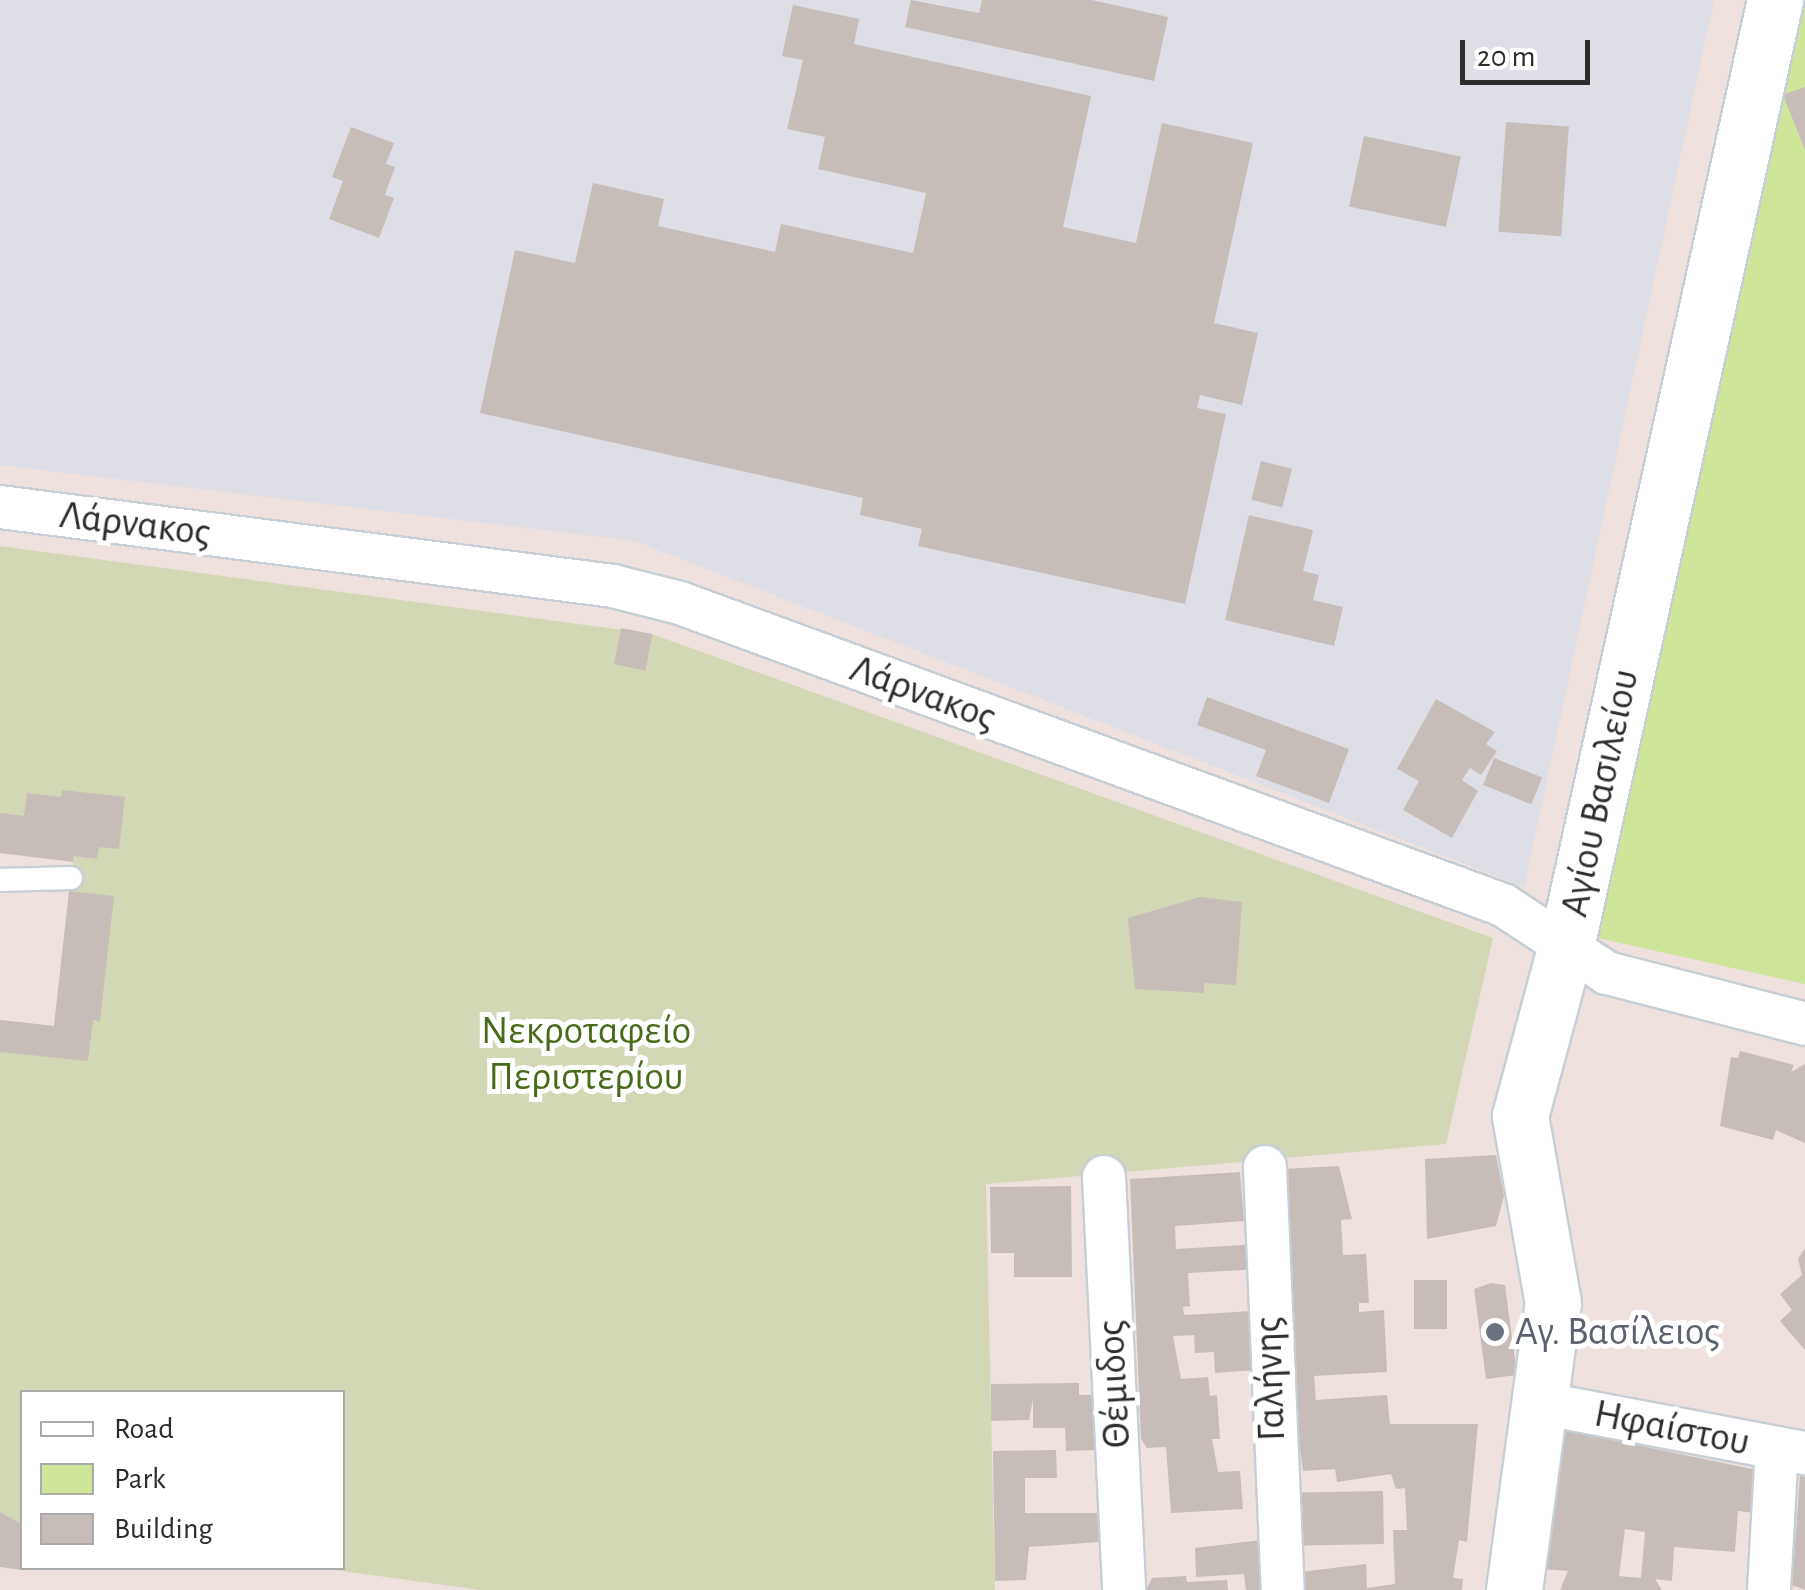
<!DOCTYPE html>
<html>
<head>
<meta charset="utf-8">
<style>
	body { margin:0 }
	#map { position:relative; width:1805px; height:1590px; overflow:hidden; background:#eee1de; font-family:"Alegreya Sans",sans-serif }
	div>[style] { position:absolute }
	.industrial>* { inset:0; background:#dedfe6 }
	.green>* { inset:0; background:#cee59a }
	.cemetery>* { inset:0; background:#d2d8b5 }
	.building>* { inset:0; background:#c6bdb9; transform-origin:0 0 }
	.roads { filter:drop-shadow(2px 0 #c6cfd5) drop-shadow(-2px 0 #c6cfd5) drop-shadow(0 2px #c6cfd5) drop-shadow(0 -2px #c6cfd5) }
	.service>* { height:22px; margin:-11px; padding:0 11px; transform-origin:11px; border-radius:11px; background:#fff }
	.minor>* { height:42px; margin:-21px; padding:0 21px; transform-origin:21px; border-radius:21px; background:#fff }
	.tertiary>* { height:55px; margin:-27.5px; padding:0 27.5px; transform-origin:27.5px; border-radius:27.5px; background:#fff }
	.dots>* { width:28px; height:28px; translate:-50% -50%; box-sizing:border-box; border:5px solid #fff; border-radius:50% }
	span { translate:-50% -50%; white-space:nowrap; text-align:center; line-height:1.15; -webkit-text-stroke:10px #fff; paint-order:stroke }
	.street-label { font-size:40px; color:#2c2c2c }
	.park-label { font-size:40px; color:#486b1a }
	.worship-label { font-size:40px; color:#5b616d }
	.left { translate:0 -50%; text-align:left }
	.legend { position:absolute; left:20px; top:1390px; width:325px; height:180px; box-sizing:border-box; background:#fff; border:2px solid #ababab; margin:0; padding:12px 18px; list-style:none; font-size:30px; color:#2c2c2c }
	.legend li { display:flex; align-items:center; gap:20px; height:50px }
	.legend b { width:50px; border:2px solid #ababab }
	.scale { position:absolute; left:1460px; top:40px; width:130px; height:45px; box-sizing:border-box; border:5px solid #2c2c2c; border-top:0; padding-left:12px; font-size:30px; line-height:35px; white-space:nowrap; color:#2c2c2c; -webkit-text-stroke:8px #fff; paint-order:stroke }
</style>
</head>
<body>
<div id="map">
	<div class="industrial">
		<i style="clip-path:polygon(0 0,1714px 0,1524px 887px,635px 541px,0 465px)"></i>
	</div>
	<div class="green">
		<i style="clip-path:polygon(1787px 0,1805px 0,1805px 984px,1580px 934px)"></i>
	</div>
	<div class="cemetery">
		<i style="clip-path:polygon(0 546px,652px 634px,1493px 938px,1446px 1144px,986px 1184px,995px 1590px,481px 1590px,320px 1568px,342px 1568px,342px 1392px,22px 1392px,22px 1524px,0 1512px,0 1020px,54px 1026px,75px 844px,0 813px)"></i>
	</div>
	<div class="building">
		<i style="clip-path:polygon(911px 0,979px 13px,982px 0,1092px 0,1168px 17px,1154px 81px,905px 27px)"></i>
		<i style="clip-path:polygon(793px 5px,859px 19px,854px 44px,1091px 96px,1063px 227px,1136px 243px,1162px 123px,1253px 143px,1214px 323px,1258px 333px,1242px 405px,1200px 395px,1197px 408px,1226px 414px,1185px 604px,918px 546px,922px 529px,860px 515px,863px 498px,480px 413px,515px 250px,575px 263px,593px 183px,664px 199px,658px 226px,775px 252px,781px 224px,913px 253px,926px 193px,818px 169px,825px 137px,787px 129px,803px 60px,782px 56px)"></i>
		<i style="clip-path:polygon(1805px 87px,1805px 150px,1783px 95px)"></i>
		<i style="left:1506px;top:122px;width:63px;height:110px;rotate:4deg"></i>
		<i style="clip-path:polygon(351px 127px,394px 143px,386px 164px,395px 167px,385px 195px,394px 198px,379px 238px,329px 219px,343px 181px,332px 177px)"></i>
		<i style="left:1364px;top:136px;width:99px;height:72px;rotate:12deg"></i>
		<i style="left:1261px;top:461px;width:32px;height:40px;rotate:14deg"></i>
		<i style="clip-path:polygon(1249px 515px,1313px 530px,1303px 571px,1319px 575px,1313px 600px,1343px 607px,1334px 646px,1225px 620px)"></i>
		<i style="left:621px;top:628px;width:32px;height:37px;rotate:11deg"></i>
		<i style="clip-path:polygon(1207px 697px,1349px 749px,1329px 803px,1256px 776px,1266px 750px,1197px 725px)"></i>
		<i style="clip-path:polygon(1436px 699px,1495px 732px,1486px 744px,1497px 751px,1481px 775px,1470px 768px,1462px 780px,1478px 791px,1452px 838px,1403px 810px,1419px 781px,1397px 769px)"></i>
		<i style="left:1494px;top:758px;width:52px;height:29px;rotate:22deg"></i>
		<i style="clip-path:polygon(62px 790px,125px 797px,119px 849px,99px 847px,97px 859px,74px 856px,73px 862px,0 853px,0 813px,24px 816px,27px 793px,61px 797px)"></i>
		<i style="clip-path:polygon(69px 891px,114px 896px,100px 1021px,93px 1020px,88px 1061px,0 1052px,0 1020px,54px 1026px)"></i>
		<i style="clip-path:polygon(1200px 897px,1242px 902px,1236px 985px,1204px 983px,1204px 993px,1135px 989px,1128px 918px)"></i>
		<i style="clip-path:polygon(1740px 1051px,1794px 1065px,1791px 1072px,1805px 1064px,1805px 1143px,1776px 1130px,1773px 1140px,1720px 1126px,1731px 1057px,1738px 1058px)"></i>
		<i style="clip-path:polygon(1496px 1155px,1504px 1196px,1496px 1226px,1427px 1239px,1425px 1159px)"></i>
		<i style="clip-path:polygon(1339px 1166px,1352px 1219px,1341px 1220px,1343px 1255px,1366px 1254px,1369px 1303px,1359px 1303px,1359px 1312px,1384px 1310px,1387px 1372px,1314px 1376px,1316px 1400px,1387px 1395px,1390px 1424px,1478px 1424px,1467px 1542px,1459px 1540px,1453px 1578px,1463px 1579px,1462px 1590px,1301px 1590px,1300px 1572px,1366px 1564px,1367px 1588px,1395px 1584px,1393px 1530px,1407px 1530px,1405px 1488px,1396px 1489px,1391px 1474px,1337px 1482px,1335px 1469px,1303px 1471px,1300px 1449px,1295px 1450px,1282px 1169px)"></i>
		<i style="clip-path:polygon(1240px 1172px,1244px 1221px,1175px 1226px,1176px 1249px,1260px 1244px,1261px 1269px,1188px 1273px,1190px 1306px,1183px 1307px,1184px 1315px,1253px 1311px,1257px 1370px,1215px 1373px,1214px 1352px,1195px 1353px,1194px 1335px,1173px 1336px,1181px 1379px,1208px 1377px,1210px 1396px,1217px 1395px,1220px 1439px,1212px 1439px,1218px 1472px,1240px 1471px,1243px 1509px,1171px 1513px,1166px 1447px,1147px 1448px,1141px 1439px,1130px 1179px)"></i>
		<i style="clip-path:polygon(1071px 1186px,1072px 1277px,1014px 1277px,1014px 1253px,991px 1253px,990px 1187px)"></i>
		<i style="clip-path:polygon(1805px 1248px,1805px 1350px,1780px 1321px,1792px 1310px,1780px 1294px,1802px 1275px,1798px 1259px)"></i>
		<i style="left:1414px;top:1280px;width:33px;height:49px"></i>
		<i style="clip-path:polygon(1491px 1283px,1505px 1285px,1517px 1375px,1486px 1379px,1474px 1289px)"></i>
		<i style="clip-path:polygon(1079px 1383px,1079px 1395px,1096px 1395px,1097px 1450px,1066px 1451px,1065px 1428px,1033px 1428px,1033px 1399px,1029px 1420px,991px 1421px,991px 1384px)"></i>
		<i style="clip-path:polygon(evenodd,1564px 1430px,1757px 1470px,1754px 1513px,1738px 1511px,1735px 1552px,1674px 1547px,1672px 1581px,1655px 1579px,1662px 1590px,1560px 1590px,1568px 1571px,1542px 1569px,1564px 1430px,1625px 1529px,1645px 1532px,1641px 1578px,1619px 1576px,1625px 1529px)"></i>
		<i style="clip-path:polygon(1056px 1450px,1057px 1478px,1025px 1478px,1025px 1513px,1099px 1513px,1100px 1542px,1029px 1547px,1026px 1580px,995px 1581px,993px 1451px)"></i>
		<i style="clip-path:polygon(1800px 1476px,1805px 1477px,1805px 1590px,1792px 1585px)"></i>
		<i style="left:1383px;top:1491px;width:53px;height:83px;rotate:89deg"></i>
		<i style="clip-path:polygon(0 1512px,22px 1524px,22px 1570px,0 1567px)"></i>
		<i style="clip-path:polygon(1270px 1539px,1273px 1590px,1246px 1590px,1244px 1574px,1196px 1577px,1195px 1548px)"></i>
		<i style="clip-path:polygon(1186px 1576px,1187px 1582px,1227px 1580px,1228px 1590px,1146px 1590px,1152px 1578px)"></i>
	</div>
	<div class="roads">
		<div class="service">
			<i style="left:0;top:880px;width:71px;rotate:-1.6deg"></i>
		</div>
		<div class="minor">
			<i style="left:0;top:507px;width:618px;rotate:7.34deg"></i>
			<i style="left:613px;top:586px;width:69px;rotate:14.2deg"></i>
			<i style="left:680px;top:603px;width:877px;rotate:20.15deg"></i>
			<i style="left:1503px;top:905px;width:124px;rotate:33.2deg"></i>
			<i style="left:1607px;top:973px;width:204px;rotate:14.4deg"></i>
			<i style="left:1265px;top:1167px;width:423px;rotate:87.6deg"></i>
			<i style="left:1104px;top:1177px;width:413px;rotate:87.2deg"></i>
			<i style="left:1540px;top:1403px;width:270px;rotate:10.7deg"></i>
			<i style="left:1769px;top:1590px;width:142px;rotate:-86.8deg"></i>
		</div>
		<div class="tertiary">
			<i style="left:1514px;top:1590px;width:290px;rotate:-82.3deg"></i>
			<i style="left:1553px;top:1303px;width:190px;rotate:-100deg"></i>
			<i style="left:1520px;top:1116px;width:180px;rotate:-74.9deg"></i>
			<i style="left:1567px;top:942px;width:965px;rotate:-77.55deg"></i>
		</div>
	</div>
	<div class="dots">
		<i style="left:1495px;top:1332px;background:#6b7280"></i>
	</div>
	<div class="street-label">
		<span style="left:135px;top:524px;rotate:7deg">Λάρνακος</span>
		<span style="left:923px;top:693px;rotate:20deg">Λάρνακος</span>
		<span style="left:1600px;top:793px;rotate:-78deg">Αγίου Βασιλείου</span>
		<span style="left:1270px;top:1379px;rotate:-92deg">Γαλήνης</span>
		<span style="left:1114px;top:1384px;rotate:-93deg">Θέμιδος</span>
		<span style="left:1672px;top:1428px;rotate:11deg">Ηφαίστου</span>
	</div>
	<div class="park-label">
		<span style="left:586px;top:1054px">Νεκροταφείο<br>Περιστερίου</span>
	</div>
	<div class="worship-label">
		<span class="left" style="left:1515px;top:1332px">Αγ. Βασίλειος</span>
	</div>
	<ul class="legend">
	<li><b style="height:12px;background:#fff"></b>Road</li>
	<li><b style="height:28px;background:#cee59a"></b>Park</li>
	<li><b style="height:28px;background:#c6bdb9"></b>Building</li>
	</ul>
	<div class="scale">20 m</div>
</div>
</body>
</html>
